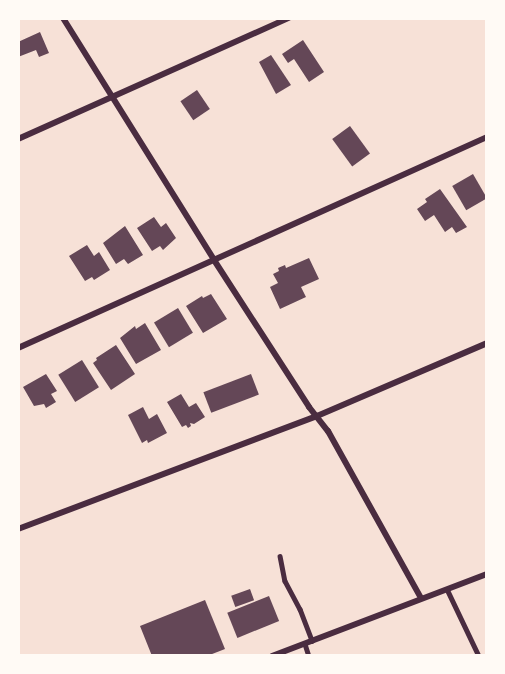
<!DOCTYPE html>
<html>
<head>
<meta charset="utf-8">
<style>
	body { margin:0 }
	#map { position:relative; width:505px; height:674px; overflow:hidden; background:#f7e1d7; font-family:Roboto,sans-serif }
	div>[style] { position:absolute }
	.building>* { inset:0; background:#644757; transform-origin:0 0 }
	.service>* { height:4.5px; margin:-2.25px; padding:0 2.25px; transform-origin:2.25px; border-radius:2.25px; background:#4a2c40 }
	.minor>* { height:6px; margin:-3px; padding:0 3px; transform-origin:3px; border-radius:3px; background:#4a2c40 }
	span { translate:-50% -50%; white-space:nowrap; text-align:center; line-height:1.15; -webkit-text-stroke:6px #fffaf5; paint-order:stroke }
	.frame { position:absolute; inset:0; border:20px solid #fffaf5; pointer-events:none }
</style>
</head>
<body>
<div id="map">
	<div class="building">
		<i style="clip-path:polygon(40px 32px,49px 53px,39px 57px,36px 50px,18px 57px,18px 42px)"></i>
		<i style="clip-path:polygon(303px 40px,324px 72px,309px 82px,294px 59px,288px 63px,282px 54px)"></i>
		<i style="clip-path:polygon(271px 55px,291px 85px,276px 94px,259px 62px)"></i>
		<i style="left:197px;top:90px;width:23px;height:20px;rotate:56deg"></i>
		<i style="left:350px;top:126px;width:34px;height:22px;rotate:54deg"></i>
		<i style="left:473px;top:174px;width:28px;height:24px;rotate:60deg"></i>
		<i style="clip-path:polygon(440px 189px,467px 227px,456px 233px,452px 227px,445px 232px,434px 215px,425px 221px,417px 209px,427px 202px,425px 199px)"></i>
		<i style="clip-path:polygon(154px 217px,161px 227px,166px 223px,176px 238px,163px 250px,160px 246px,152px 251px,137px 228px)"></i>
		<i style="clip-path:polygon(125px 226px,143px 255px,128px 264px,124px 259px,116px 264px,103px 243px)"></i>
		<i style="clip-path:polygon(87px 245px,94px 256px,99px 252px,110px 270px,94px 280px,92px 277px,85px 281px,69px 256px)"></i>
		<i style="clip-path:polygon(309px 258px,319px 279px,301px 287px,306px 297px,280px 309px,270px 287px,278px 283px,273px 274px,279px 271px,278px 268px,285px 265px,286px 268px)"></i>
		<i style="clip-path:polygon(211px 294px,227px 319px,203px 333px,186px 306px,202px 296px,203px 298px)"></i>
		<i style="left:178px;top:308px;width:29px;height:28px;rotate:59deg"></i>
		<i style="clip-path:polygon(145px 323px,161px 350px,136px 364px,120px 338px,135px 326px,136px 329px)"></i>
		<i style="clip-path:polygon(116px 345px,135px 374px,111px 390px,93px 363px,97px 360px,96px 358px)"></i>
		<i style="left:82px;top:360px;width:32px;height:28px;rotate:58deg"></i>
		<i style="clip-path:polygon(46px 374px,57px 391px,51px 394px,56px 402px,46px 408px,44px 404px,34px 406px,23px 387px)"></i>
		<i style="left:251px;top:374px;width:22px;height:51px;rotate:69deg"></i>
		<i style="clip-path:polygon(181px 394px,189px 407px,196px 403px,205px 417px,194px 424px,190px 423px,191px 426px,188px 428px,186px 425px,182px 427px,167px 402px)"></i>
		<i style="clip-path:polygon(143px 407px,149px 419px,157px 414px,167px 433px,148px 443px,147px 440px,142px 443px,128px 415px)"></i>
		<i style="left:250px;top:589px;width:12px;height:20px;rotate:70deg"></i>
		<i style="left:269px;top:596px;width:27px;height:45px;rotate:68deg"></i>
		<i style="clip-path:polygon(205px 600px,225px 649px,207px 656px,152px 656px,140px 626px)"></i>
	</div>
	<div class="service">
		<i style="left:280px;top:556px;width:25px;rotate:79deg"></i>
		<i style="left:285px;top:581px;width:32px;rotate:62deg"></i>
		<i style="left:300px;top:609px;width:34px;rotate:69deg"></i>
		<i style="left:447px;top:589px;width:74px;rotate:64.5deg"></i>
		<i style="left:305px;top:644px;width:13px;rotate:72deg"></i>
	</div>
	<div class="minor">
		<i style="left:63px;top:18px;width:285px;rotate:58deg"></i>
		<i style="left:214px;top:260px;width:175px;rotate:57.1deg"></i>
		<i style="left:309px;top:407px;width:31px;rotate:52deg"></i>
		<i style="left:328px;top:431px;width:191px;rotate:60.9deg"></i>
		<i style="left:18px;top:139px;width:296px;rotate:-24.1deg"></i>
		<i style="left:18px;top:348px;width:514px;rotate:-24.22deg"></i>
		<i style="left:18px;top:529px;width:320px;rotate:-20.7deg"></i>
		<i style="left:317px;top:416px;width:185px;rotate:-23.2deg"></i>
		<i style="left:272px;top:656px;width:230px;rotate:-20.9deg"></i>
	</div>
	<div class="frame"></div>
</div>
</body>
</html>
